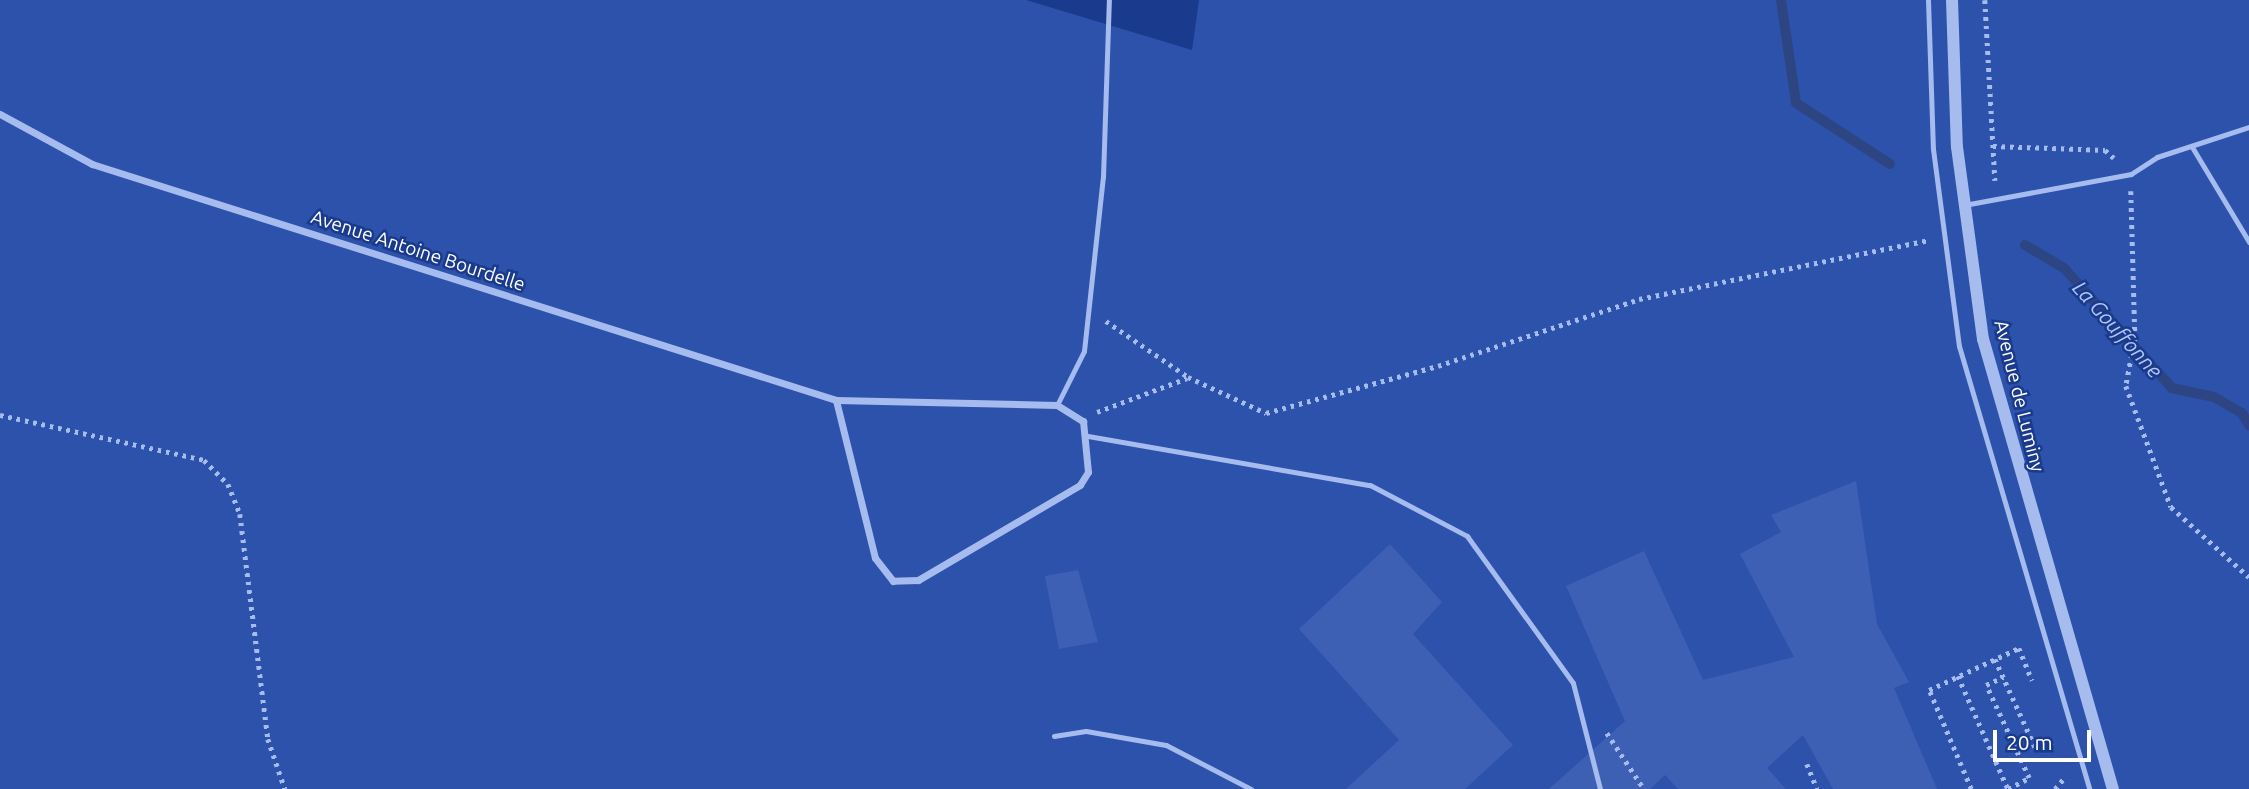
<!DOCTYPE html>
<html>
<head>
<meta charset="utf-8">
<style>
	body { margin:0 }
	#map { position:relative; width:2249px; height:789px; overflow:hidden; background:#1a3a8d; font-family:Ubuntu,sans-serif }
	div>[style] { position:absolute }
	.green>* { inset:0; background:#2c52ac }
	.stream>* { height:10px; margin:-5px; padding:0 5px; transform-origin:5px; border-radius:5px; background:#2e4584 }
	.building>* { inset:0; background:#3e60b4 }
	.path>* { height:4.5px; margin-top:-2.25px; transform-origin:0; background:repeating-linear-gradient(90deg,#a6bbee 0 3.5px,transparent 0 8.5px) }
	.service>* { height:5px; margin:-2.5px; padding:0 2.5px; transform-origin:2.5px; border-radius:2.5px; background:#a6bbee }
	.minor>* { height:7px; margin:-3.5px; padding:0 3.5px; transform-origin:3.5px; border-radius:3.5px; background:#a6bbee }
	.tertiary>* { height:12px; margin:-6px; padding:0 6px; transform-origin:6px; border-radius:6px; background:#a6bbee }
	span { translate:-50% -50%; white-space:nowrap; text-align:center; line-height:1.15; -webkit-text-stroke:5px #1a3a8d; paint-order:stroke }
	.street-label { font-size:19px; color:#fff }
	.water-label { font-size:21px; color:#b2c6f5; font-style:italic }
	.scale { position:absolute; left:1993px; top:730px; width:98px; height:32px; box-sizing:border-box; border:4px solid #fff; border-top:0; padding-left:9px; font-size:21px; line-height:24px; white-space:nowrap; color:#fff; -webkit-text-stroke:5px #1a3a8d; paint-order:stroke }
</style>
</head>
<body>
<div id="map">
	<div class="green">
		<i style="clip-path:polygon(0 0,1026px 0,1192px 50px,1199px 0,2249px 0,2249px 789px,0 789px)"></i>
	</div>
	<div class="stream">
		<i style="left:1781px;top:0;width:104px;rotate:81.7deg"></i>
		<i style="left:1796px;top:103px;width:112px;rotate:33deg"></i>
		<i style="left:2025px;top:245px;width:45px;rotate:30.5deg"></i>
		<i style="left:2064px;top:268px;width:161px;rotate:48deg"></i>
		<i style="left:2172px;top:388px;width:43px;rotate:12.1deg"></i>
		<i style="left:2214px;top:397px;width:32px;rotate:30deg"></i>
		<i style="left:2242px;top:413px;width:14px;rotate:60deg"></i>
	</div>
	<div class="building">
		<i style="clip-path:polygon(1856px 481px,1877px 624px,1909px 682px,1894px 688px,1937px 789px,1833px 789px,1803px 735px,1767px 768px,1786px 789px,1678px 789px,1665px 775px,1650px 789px,1549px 789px,1625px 721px,1566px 586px,1644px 551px,1703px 680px,1794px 657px,1740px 554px,1781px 532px,1771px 515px)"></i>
		<i style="clip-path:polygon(1390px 544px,1442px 602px,1413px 634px,1513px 745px,1465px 789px,1346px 789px,1399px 740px,1299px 629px)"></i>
		<i style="clip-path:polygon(1078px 570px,1098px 642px,1059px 649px,1045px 576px)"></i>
	</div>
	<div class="path">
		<i style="left:1985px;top:0;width:181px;rotate:86.8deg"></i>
		<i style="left:1993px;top:146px;width:112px;rotate:2deg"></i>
		<i style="left:2105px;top:150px;width:12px;rotate:42deg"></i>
		<i style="left:2131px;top:191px;width:147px;rotate:88.4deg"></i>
		<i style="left:2135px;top:338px;width:49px;rotate:100.6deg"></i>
		<i style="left:2126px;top:386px;width:129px;rotate:69.6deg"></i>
		<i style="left:2171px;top:507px;width:105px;rotate:41.9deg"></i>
		<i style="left:1106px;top:321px;width:99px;rotate:34.3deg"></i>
		<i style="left:1188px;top:377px;width:86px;rotate:24.8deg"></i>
		<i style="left:1266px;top:413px;width:178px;rotate:-15.3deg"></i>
		<i style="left:1438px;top:366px;width:212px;rotate:-18.4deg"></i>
		<i style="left:1639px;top:299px;width:295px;rotate:-11.5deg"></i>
		<i style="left:1097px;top:412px;width:96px;rotate:-20.7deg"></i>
		<i style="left:0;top:415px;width:209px;rotate:12.4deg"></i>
		<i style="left:204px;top:460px;width:34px;rotate:45deg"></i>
		<i style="left:228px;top:484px;width:32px;rotate:68deg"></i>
		<i style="left:240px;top:514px;width:227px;rotate:82.9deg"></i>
		<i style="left:268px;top:739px;width:53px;rotate:71.2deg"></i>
		<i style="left:1995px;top:659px;width:99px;rotate:65.5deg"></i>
		<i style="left:2036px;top:749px;width:18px;rotate:-22deg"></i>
		<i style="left:1958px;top:676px;width:124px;rotate:66.1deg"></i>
		<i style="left:2008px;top:789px;width:24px;rotate:-28deg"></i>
		<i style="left:2029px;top:778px;width:102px;rotate:-114.8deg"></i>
		<i style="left:1986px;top:685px;width:19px;rotate:-25deg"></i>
		<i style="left:1607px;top:733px;width:67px;rotate:56.5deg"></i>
		<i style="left:1807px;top:764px;width:27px;rotate:68deg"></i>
		<i style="left:1971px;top:789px;width:108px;rotate:-113deg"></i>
		<i style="left:1929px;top:690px;width:99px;rotate:-25deg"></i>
		<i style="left:2019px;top:648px;width:35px;rotate:68deg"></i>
		<i style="left:2055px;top:789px;width:16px;rotate:-50deg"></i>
	</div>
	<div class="service">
		<i style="left:1928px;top:0;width:149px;rotate:88.1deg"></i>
		<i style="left:1933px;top:149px;width:199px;rotate:82.5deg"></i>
		<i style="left:1959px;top:346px;width:462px;rotate:73.6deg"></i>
		<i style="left:2192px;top:147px;width:111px;rotate:59deg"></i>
		<i style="left:1964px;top:205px;width:170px;rotate:-10.5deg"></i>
		<i style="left:2131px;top:174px;width:31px;rotate:-33deg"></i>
		<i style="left:2157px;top:157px;width:97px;rotate:-18.1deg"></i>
		<i style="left:1057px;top:405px;width:60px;rotate:-63.4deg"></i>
		<i style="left:1084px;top:351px;width:175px;rotate:-83.8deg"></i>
		<i style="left:1103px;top:177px;width:177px;rotate:-88.1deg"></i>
		<i style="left:1088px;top:436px;width:286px;rotate:9.9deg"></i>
		<i style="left:1370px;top:485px;width:110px;rotate:27.7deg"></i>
		<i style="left:1467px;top:536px;width:181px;rotate:54.2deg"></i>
		<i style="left:1573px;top:683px;width:109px;rotate:75.7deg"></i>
		<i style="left:1054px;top:736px;width:32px;rotate:-9deg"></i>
		<i style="left:1086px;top:731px;width:81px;rotate:9.9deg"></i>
		<i style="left:1166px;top:745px;width:96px;rotate:27.4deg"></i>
	</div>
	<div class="minor">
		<i style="left:0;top:114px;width:105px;rotate:28.5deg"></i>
		<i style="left:92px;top:164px;width:781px;rotate:17.6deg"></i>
		<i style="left:836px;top:400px;width:221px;rotate:1.3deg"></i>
		<i style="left:1057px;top:405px;width:31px;rotate:32deg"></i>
		<i style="left:1083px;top:421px;width:51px;rotate:84.4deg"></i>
		<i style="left:1088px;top:472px;width:15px;rotate:122deg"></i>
		<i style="left:1080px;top:485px;width:188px;rotate:149.6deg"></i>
		<i style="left:918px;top:580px;width:25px;rotate:178deg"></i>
		<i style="left:893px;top:581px;width:29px;rotate:-128deg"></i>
		<i style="left:875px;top:558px;width:163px;rotate:-103.9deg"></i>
	</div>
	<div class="tertiary">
		<i style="left:1952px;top:0;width:147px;rotate:88.1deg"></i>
		<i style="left:1957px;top:147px;width:194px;rotate:82.3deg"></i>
		<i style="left:1983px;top:339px;width:468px;rotate:73.9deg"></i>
	</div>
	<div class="street-label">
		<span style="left:418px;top:251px;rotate:18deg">Avenue Antoine Bourdelle</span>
		<span style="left:2019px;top:396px;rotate:76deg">Avenue de Luminy</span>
	</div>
	<div class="water-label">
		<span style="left:2118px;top:329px;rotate:48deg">La Gouffonne</span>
	</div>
	<div class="scale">20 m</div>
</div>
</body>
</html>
